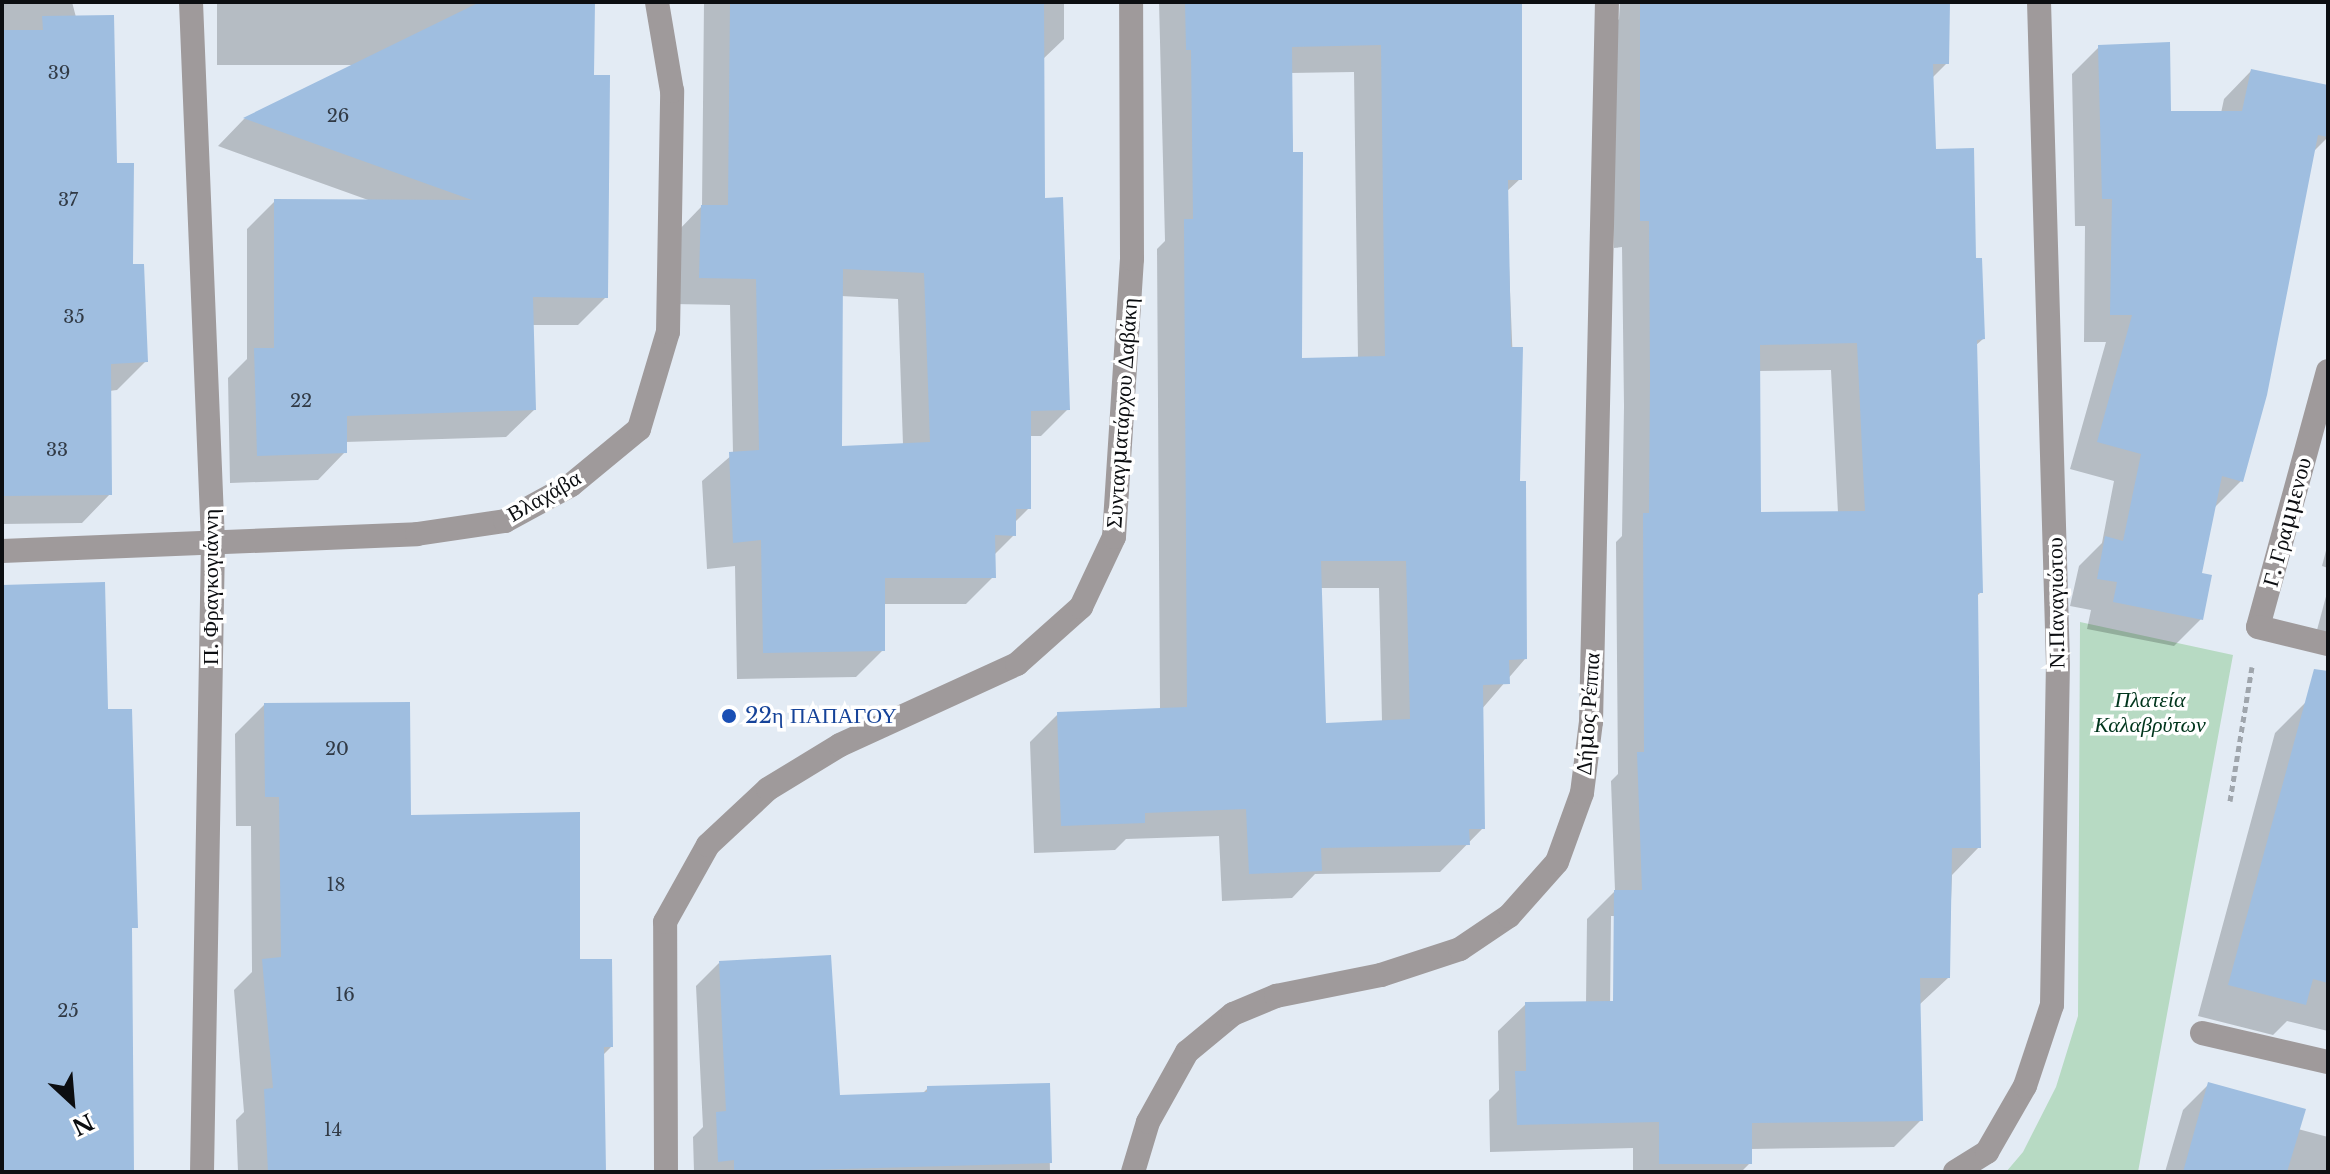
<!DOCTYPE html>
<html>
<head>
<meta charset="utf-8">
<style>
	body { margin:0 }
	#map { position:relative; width:2330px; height:1174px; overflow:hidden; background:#e3ebf4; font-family:"Libre Baskerville",serif }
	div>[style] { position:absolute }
	.green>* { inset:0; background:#b7dac3 }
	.shadow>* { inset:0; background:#0003 }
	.building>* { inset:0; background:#9fbee0 }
	.path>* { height:5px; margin-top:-2.5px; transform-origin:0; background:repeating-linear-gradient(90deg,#9fa5ac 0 6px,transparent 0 10px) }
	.minor>* { height:24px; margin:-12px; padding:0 12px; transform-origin:12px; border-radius:12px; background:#9f9a9b }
	.dots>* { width:22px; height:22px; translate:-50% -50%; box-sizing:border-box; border:4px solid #fff; border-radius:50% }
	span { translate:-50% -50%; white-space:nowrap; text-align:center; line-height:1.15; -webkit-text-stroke:7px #fff; paint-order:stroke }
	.number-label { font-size:18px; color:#313a45 }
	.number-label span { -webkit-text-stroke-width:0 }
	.street-label { font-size:22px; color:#0c0e11 }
	.park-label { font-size:22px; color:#00351c; font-style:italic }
	.transit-label { font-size:22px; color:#164399 }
	.left { translate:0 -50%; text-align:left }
	.frame { position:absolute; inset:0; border:4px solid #0c0e11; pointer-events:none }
	.north { position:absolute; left:32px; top:1062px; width:80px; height:80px; -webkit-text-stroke:6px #fff; paint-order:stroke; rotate:154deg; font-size:22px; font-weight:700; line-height:32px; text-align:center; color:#0c0e11 }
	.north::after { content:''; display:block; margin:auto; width:28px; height:36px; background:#0c0e11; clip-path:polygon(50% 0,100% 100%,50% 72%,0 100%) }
</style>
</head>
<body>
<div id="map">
	<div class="green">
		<i style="clip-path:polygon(2080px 622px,2233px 655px,2138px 1172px,2006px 1172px,2023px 1152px,2056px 1087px,2078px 1016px)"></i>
	</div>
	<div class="shadow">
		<i style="clip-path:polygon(2px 2px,72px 2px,115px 165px,146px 361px,117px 390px,109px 391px,110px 494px,82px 523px,2px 524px)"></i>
		<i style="clip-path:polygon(217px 2px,593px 2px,592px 77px,606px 297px,578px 325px,532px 325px,534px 410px,506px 437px,345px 442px,345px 452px,318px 480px,230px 483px,228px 378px,247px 359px,247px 229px,275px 201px,371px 201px,218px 146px,244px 119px,356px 65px,217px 65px)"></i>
		<i style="clip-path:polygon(evenodd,704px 2px,1064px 2px,1064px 39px,1042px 60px,1043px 200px,1068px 409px,1041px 436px,1029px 436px,1029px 508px,1014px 523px,1014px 535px,993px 556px,993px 577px,966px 604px,883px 604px,883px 650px,856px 677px,737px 679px,735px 566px,707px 569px,702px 481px,733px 454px,730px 305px,673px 304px,675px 234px,702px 206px,704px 2px,841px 296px,898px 299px,903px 445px,840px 448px,841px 296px)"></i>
		<i style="clip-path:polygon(evenodd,1159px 2px,1520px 2px,1520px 179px,1506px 192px,1525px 659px,1481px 710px,1483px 828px,1440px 872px,1315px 874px,1292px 898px,1222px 901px,1219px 836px,1126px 839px,1115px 850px,1034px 853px,1030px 742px,1058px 714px,1160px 710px,1157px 249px,1165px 241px,1159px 2px,1354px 72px,1358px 359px,1300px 360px,1290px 73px,1354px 72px,1159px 2px,1320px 588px,1379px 588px,1382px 722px,1324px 725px,1320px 588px)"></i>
		<i style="clip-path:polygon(evenodd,1620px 2px,1948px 2px,1947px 63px,1932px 78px,1934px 151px,1974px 260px,1983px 339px,1975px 346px,1981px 592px,1976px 597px,1979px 847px,1952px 875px,1948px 978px,1919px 1005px,1921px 1120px,1894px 1147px,1750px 1149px,1750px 1163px,1741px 1172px,1633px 1172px,1633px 1148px,1490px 1152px,1489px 1100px,1499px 1090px,1498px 1031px,1526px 1004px,1586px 1003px,1587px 919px,1615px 891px,1611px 781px,1618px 774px,1616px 542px,1622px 536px,1624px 406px,1622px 247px,1614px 248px,1611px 149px,1613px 25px,1619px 19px,1620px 2px,1831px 370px,1838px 513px,1759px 514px,1758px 371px,1831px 370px,1620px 2px,1611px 916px,1615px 916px,1614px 1011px,1610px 1011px,1611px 916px)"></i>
		<i style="clip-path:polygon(2099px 47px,2169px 113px,2221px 113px,2224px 99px,2251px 71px,2328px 87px,2328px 137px,2313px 152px,2241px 481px,2214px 508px,2200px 575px,2201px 619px,2174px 646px,2087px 629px,2091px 610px,2070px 606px,2079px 566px,2102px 543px,2114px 481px,2070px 469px,2106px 342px,2084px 342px,2085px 226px,2075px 226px,2072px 74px)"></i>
		<i style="clip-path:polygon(2328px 543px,2328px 568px,2322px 566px)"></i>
		<i style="clip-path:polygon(2328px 589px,2328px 633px,2317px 630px)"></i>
		<i style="clip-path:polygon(2307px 701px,2328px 707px,2328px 1031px,2287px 1021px,2273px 1035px,2198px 1016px,2275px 733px)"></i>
		<i style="clip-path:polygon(264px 705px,409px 817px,578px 961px,611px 1047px,602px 1056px,602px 1172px,238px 1172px,236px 1120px,244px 1112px,234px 990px,252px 972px,251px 826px,236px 826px,235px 734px)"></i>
		<i style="clip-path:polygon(719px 963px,838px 1097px,922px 1094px,928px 1088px,1048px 1085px,1050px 1172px,694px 1172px,693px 1137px,703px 1127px,696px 986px)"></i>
		<i style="clip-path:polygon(2209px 1084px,2298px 1129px,2328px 1137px,2328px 1172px,2165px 1172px,2183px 1110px)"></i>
	</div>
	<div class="building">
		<i style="clip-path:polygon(480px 2px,595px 2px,594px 75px,610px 75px,608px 298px,533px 297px,536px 410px,347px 416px,347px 453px,257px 456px,254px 348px,274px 348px,274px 199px,472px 200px,243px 118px)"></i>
		<i style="clip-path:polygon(evenodd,730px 2px,1044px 2px,1045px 198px,1063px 197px,1070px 410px,1031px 411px,1031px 509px,1016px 509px,1016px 536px,995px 535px,996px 578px,885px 578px,885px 651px,763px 653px,761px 540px,733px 543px,729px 452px,759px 450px,756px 279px,699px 278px,701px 205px,728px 205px,730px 2px,843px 269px,924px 273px,930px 442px,842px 446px,843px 269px)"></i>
		<i style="clip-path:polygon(evenodd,1185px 2px,1522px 2px,1522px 180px,1508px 180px,1511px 347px,1523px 347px,1520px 481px,1526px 481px,1527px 659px,1509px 660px,1510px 684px,1483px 685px,1485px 829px,1469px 829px,1470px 845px,1321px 848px,1322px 871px,1249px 874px,1246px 809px,1145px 813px,1145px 823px,1061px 826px,1057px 712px,1187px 707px,1184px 219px,1193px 219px,1191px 50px,1186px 50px,1185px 2px,1381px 45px,1385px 356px,1302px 358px,1303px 152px,1293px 152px,1292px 47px,1381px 45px,1185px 2px,1321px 561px,1406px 561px,1410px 719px,1326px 723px,1321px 561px)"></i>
		<i style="clip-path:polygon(evenodd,1640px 2px,1950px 2px,1949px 64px,1933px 64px,1936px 149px,1974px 148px,1976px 258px,1982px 258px,1985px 339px,1977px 340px,1983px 593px,1978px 593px,1981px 848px,1952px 848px,1950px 978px,1920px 978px,1923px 1121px,1752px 1123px,1752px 1164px,1659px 1164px,1659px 1122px,1517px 1125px,1515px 1071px,1526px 1071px,1525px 1002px,1613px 1001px,1614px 890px,1642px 890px,1637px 752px,1644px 752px,1643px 513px,1649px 513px,1650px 377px,1649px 221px,1640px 221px,1640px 2px,1857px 343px,1865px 511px,1761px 512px,1760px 345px,1857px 343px)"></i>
		<i style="clip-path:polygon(114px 15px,117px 163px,134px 163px,133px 264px,144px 264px,148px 362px,111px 364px,112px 495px,2px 496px,2px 30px,43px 30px,42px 16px)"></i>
		<i style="clip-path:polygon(2170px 42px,2171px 111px,2242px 111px,2251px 69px,2328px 85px,2328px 137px,2318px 135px,2267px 395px,2243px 482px,2222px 476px,2202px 573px,2212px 575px,2203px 620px,2113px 602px,2117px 582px,2097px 579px,2105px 536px,2123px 541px,2141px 454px,2097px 442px,2132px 315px,2110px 315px,2112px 199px,2102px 199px,2098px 45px)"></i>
		<i style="clip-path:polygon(105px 582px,108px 709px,132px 709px,138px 928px,132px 928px,134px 1172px,2px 1172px,2px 585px)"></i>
		<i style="clip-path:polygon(2314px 669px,2328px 671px,2328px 983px,2313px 979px,2306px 1005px,2228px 985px)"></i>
		<i style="clip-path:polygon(410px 702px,411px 815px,580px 812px,580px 959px,612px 959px,613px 1047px,604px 1047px,606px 1172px,268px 1172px,264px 1089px,273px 1088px,262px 959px,281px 957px,279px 797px,265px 797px,264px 703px)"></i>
		<i style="clip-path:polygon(831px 955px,840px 1095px,927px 1092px,927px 1086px,1050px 1083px,1052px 1163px,734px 1172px,734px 1160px,718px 1162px,716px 1112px,726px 1111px,719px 961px)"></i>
		<i style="clip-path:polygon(2208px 1082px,2306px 1109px,2287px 1172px,2183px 1172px)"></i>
	</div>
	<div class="path">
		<i style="left:2230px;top:801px;width:136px;rotate:-80.7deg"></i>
	</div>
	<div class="minor">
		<i style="left:191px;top:2px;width:540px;rotate:87.67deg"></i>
		<i style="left:213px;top:542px;width:630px;rotate:91deg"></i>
		<i style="left:2328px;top:371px;width:265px;rotate:105.3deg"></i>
		<i style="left:2258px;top:627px;width:72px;rotate:13.7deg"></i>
		<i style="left:2px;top:551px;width:415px;rotate:-2.3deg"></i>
		<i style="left:417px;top:534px;width:89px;rotate:-8.4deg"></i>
		<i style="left:505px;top:521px;width:75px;rotate:-28.6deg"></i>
		<i style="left:571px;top:485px;width:88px;rotate:-39.5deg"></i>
		<i style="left:639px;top:429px;width:101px;rotate:-73.4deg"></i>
		<i style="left:668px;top:332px;width:241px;rotate:-89deg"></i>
		<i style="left:672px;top:91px;width:90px;rotate:-99.6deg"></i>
		<i style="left:2202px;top:1033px;width:129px;rotate:13deg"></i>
		<i style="left:666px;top:1172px;width:250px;rotate:-90.2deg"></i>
		<i style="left:665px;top:922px;width:88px;rotate:-60.8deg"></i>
		<i style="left:708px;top:845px;width:82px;rotate:-43deg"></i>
		<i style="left:768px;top:789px;width:84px;rotate:-31.4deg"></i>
		<i style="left:840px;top:745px;width:195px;rotate:-24.6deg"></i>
		<i style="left:1017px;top:664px;width:86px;rotate:-41.7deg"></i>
		<i style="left:1081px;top:607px;width:77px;rotate:-64.8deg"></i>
		<i style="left:1114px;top:537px;width:279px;rotate:-86.3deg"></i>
		<i style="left:1132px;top:259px;width:257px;rotate:-90.2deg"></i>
		<i style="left:1133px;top:1172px;width:52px;rotate:-73.3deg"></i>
		<i style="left:1148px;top:1122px;width:80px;rotate:-60.9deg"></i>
		<i style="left:1187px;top:1052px;width:60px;rotate:-39.6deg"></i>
		<i style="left:1233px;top:1014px;width:47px;rotate:-22.7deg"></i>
		<i style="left:1276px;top:996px;width:107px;rotate:-11.3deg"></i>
		<i style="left:1381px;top:975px;width:83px;rotate:-18.2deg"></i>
		<i style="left:1460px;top:949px;width:59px;rotate:-34deg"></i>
		<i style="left:1509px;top:916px;width:72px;rotate:-48.4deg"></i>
		<i style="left:1557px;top:862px;width:73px;rotate:-70.1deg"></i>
		<i style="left:1582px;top:793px;width:72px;rotate:-82.8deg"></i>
		<i style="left:1591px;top:722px;width:720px;rotate:-88.73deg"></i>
		<i style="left:1955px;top:1172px;width:38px;rotate:-32deg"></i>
		<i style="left:1987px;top:1152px;width:76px;rotate:-60.1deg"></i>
		<i style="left:2025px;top:1086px;width:85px;rotate:-71.6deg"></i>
		<i style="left:2052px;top:1005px;width:340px;rotate:-89deg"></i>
		<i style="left:2058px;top:665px;width:663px;rotate:-91.64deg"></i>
	</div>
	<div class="dots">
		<i style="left:729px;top:716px;background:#1a4fb4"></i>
	</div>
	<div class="number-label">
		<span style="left:59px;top:73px">39</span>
		<span style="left:338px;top:116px">26</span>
		<span style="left:68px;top:200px">37</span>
		<span style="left:74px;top:317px">35</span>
		<span style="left:301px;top:401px">22</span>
		<span style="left:57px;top:450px">33</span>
		<span style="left:337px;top:749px">20</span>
		<span style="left:336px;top:885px">18</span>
		<span style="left:345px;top:995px">16</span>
		<span style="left:68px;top:1011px">25</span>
		<span style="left:333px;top:1130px">14</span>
	</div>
	<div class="street-label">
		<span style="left:1122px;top:413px;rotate:-86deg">Συνταγματάρχου Δαβάκη</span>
		<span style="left:544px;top:496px;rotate:-30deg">Βλαχάβα</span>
		<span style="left:2287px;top:522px;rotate:-75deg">Γ. Γραμμενου</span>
		<span style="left:211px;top:587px;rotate:-90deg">Π. Φραγκογιάννη</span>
		<span style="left:2056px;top:603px;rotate:-91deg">Ν.Παναγιώτου</span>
		<span style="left:1588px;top:714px;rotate:-86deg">Δήμος Ρέππα</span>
	</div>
	<div class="park-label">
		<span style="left:2150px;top:712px">Πλατεία<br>Καλαβρύτων</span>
	</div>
	<div class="transit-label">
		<span class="left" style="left:745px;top:716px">22η ΠΑΠΑΓΟΥ</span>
	</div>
	<div class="frame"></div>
	<div class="north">N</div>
</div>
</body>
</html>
